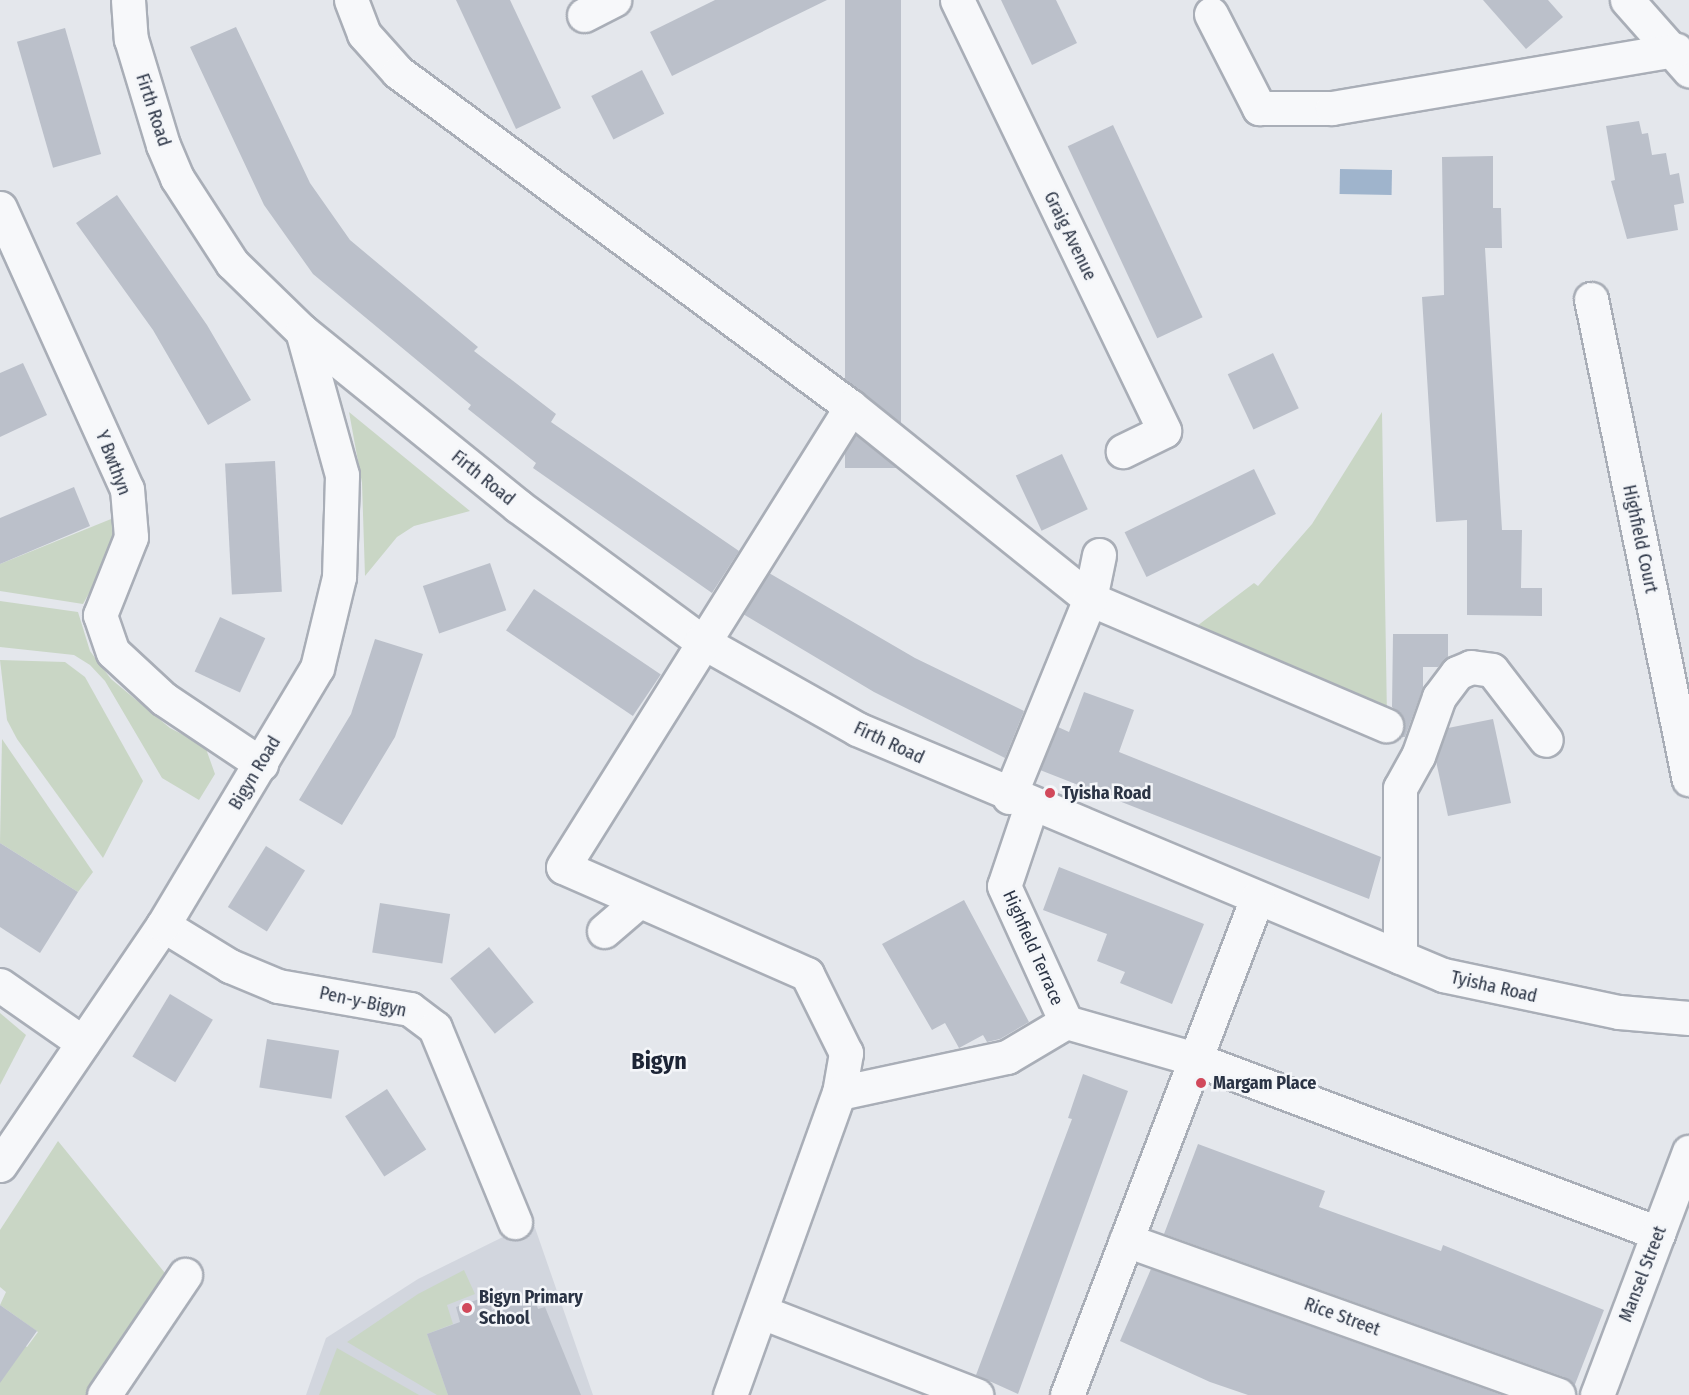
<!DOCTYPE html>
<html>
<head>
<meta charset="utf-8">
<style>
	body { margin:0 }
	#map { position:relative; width:1689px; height:1395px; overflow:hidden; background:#e4e7ec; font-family:"Fira Sans Condensed",sans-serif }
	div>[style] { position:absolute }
	.built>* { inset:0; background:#d2d6de }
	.green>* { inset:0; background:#c9d6c5 }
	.water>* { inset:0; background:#9fb4cc; transform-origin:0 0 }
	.building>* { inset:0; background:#bbc0ca; transform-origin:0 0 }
	.roads { filter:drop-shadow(2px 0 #a9aeb7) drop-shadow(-2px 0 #a9aeb7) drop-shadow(0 2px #a9aeb7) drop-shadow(0 -2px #a9aeb7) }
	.minor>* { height:33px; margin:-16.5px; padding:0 16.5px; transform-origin:16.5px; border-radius:16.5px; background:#f7f8fa }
	.dots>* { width:16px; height:16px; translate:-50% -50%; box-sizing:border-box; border:3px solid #f4f6f9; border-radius:50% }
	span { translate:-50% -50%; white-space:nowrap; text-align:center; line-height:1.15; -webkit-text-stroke:5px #f4f6f9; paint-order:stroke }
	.street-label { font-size:18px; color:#2b3445 }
	.poi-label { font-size:18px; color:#2b3445; font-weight:700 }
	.left { translate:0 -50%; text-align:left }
	.district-label { font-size:24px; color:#1d2536; font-weight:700 }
</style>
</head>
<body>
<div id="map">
	<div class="built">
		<i style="clip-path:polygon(533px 1222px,593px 1395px,306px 1395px,326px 1338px,418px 1279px)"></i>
	</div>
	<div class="green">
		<i style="clip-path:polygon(349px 412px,470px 511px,414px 526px,397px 537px,365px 576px,362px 483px)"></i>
		<i style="clip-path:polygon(1382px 412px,1387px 717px,1193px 629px,1254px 583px,1258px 586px,1312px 524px)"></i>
		<i style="clip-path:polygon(116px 517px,109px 558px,83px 604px,0 591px,0 564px)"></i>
		<i style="clip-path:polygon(0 601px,78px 612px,90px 651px,111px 679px,170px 728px,205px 746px,215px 774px,199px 800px,162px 778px,105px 681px,90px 665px,74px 655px,0 647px)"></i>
		<i style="clip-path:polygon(0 660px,65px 662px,85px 677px,143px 781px,103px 858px,17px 739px,7px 720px)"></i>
		<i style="clip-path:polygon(2px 739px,93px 872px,78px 892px,0 843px)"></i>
		<i style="clip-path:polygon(0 1013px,26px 1035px,0 1085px)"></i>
		<i style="clip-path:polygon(58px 1141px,169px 1278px,94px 1395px,0 1395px,0 1328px,27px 1347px,38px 1332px,0 1305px,6px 1292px,0 1287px,0 1230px)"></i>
		<i style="clip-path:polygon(464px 1270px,475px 1294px,447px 1305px,453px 1324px,427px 1334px,448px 1395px,437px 1395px,347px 1342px,418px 1294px)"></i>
		<i style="clip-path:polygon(337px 1348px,419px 1395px,319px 1395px)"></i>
	</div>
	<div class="water">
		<i style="left:1340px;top:169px;width:52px;height:25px;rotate:1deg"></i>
	</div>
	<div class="building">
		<i style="clip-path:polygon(456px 0,510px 0,561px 108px,516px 129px)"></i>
		<i style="clip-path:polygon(715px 0,827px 0,672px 76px,650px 32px)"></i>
		<i style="left:845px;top:0;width:56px;height:468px"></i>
		<i style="clip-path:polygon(1001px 0,1056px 0,1077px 43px,1032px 65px)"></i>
		<i style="clip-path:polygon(1483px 0,1548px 0,1563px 17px,1526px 49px)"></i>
		<i style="clip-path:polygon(236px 27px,310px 183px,350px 240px,478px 347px,474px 351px,556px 414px,551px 422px,739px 551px,712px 593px,533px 468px,536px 463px,468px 409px,471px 405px,313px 274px,264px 205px,190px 47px)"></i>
		<i style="left:65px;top:28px;width:131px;height:50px;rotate:74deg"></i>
		<i style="left:642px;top:70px;width:49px;height:57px;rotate:63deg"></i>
		<i style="clip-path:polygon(1639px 121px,1642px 134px,1648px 133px,1652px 155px,1666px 153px,1670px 175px,1679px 173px,1684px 203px,1674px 205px,1678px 230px,1627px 239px,1611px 181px,1615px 180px,1606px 126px)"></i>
		<i style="left:1113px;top:125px;width:212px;height:50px;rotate:65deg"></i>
		<i style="clip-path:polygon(1493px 156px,1493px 208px,1501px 208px,1502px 248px,1485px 248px,1502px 530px,1522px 530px,1521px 588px,1542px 588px,1542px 616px,1467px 615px,1467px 520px,1436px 522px,1422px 297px,1444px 295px,1442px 157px)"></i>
		<i style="clip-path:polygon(117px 195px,207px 325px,251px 400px,208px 425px,153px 330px,76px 223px)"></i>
		<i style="left:1273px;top:353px;width:61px;height:50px;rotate:65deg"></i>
		<i style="clip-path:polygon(23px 363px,47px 415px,0 437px,0 373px)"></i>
		<i style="left:1062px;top:454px;width:61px;height:51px;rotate:65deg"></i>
		<i style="left:275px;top:461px;width:131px;height:50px;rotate:87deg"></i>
		<i style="left:1254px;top:469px;width:50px;height:144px;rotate:64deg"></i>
		<i style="clip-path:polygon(74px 487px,90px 526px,0 564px,0 518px)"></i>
		<i style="left:490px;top:563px;width:50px;height:71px;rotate:71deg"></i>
		<i style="clip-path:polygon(769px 573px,915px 658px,1024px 711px,1005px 758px,874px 692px,743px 614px)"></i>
		<i style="left:534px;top:589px;width:153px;height:50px;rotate:34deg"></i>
		<i style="left:220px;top:617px;width:50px;height:60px;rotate:25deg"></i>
		<i style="clip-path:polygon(1393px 634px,1448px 634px,1448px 657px,1438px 667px,1423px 667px,1423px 688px,1405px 737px,1399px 737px,1405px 723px,1401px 714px,1392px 707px)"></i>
		<i style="clip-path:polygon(375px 639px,423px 654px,395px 737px,342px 825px,299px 800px,351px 714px)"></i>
		<i style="clip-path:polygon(1084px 692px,1134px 710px,1119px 752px,1381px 857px,1369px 899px,1040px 770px,1058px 727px,1069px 732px)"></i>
		<i style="clip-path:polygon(1493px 719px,1511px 803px,1448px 816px,1436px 761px,1448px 728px)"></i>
		<i style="clip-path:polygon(0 843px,78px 892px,40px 953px,0 927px)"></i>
		<i style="left:266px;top:846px;width:46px;height:72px;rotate:32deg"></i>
		<i style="clip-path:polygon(1059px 867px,1204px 924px,1172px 1004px,1120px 983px,1125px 972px,1097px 961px,1107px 934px,1043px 910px)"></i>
		<i style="clip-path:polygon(964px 900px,1029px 1022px,1000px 1039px,987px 1042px,983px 1035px,959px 1048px,945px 1023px,932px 1030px,882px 944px)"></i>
		<i style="left:380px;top:903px;width:71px;height:50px;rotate:9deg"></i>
		<i style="left:489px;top:947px;width:71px;height:50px;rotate:51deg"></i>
		<i style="left:170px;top:994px;width:50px;height:73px;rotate:31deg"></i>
		<i style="left:267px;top:1039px;width:73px;height:49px;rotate:9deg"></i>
		<i style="clip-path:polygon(1083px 1074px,1128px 1091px,1018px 1394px,976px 1375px,1072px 1119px,1068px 1118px)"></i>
		<i style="left:387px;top:1089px;width:72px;height:50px;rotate:57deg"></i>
		<i style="clip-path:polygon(1198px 1144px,1325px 1191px,1319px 1207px,1441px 1251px,1443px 1245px,1604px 1310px,1574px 1387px,1564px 1377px,1164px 1234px)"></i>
		<i style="clip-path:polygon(1151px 1269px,1502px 1395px,1248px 1395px,1210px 1382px,1120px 1341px)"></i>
		<i style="clip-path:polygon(488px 1296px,492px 1310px,534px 1296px,538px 1309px,545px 1307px,581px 1395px,448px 1395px,427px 1334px,460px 1322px,456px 1307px)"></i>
		<i style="clip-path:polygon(0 1305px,37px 1331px,0 1383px)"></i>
	</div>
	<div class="roads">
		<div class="minor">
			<i style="left:128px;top:0;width:39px;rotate:86deg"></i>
			<i style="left:131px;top:39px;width:111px;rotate:73.2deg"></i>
			<i style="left:163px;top:145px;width:36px;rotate:67deg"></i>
			<i style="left:177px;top:178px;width:101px;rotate:57.1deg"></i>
			<i style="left:232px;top:263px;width:98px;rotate:44.2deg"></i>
			<i style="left:302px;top:331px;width:278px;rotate:39deg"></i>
			<i style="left:518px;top:506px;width:227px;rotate:36.4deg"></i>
			<i style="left:701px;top:641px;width:179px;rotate:29.4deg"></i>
			<i style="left:857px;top:729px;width:636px;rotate:22.77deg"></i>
			<i style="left:1443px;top:975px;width:180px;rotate:11.9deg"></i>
			<i style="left:1619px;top:1012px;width:70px;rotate:4.9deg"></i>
			<i style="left:351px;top:0;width:36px;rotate:69deg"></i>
			<i style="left:364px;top:34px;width:51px;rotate:48.2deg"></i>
			<i style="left:398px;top:72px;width:563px;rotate:36.48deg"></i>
			<i style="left:851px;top:407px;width:307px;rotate:38.8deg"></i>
			<i style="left:1090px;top:599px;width:322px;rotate:23.1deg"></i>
			<i style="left:957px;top:0;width:478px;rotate:64.3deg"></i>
			<i style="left:1164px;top:431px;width:46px;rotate:154deg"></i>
			<i style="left:1627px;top:0;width:94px;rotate:48.5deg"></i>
			<i style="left:1211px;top:14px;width:106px;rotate:62.9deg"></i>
			<i style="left:1259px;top:108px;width:73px"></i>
			<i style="left:1332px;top:108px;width:349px;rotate:-9.6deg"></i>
			<i style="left:584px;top:15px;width:34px;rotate:-27deg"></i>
			<i style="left:0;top:208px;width:308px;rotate:65.7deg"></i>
			<i style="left:127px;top:489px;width:48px;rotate:85.2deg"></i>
			<i style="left:131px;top:537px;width:84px;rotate:111.7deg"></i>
			<i style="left:100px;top:615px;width:39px;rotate:71deg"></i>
			<i style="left:113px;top:652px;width:69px;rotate:42.7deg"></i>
			<i style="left:164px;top:699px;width:117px;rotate:33.8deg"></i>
			<i style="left:1591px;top:299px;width:490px;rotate:78.5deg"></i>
			<i style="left:1009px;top:797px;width:214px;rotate:-67.8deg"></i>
			<i style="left:1090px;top:599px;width:45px;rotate:-78.4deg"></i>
			<i style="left:1031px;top:806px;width:84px;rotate:108.6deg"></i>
			<i style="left:1004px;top:886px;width:149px;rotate:65.5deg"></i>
			<i style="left:163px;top:925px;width:79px;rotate:31.5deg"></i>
			<i style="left:230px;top:966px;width:52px;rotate:22.6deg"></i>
			<i style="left:278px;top:986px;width:134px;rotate:9.9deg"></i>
			<i style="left:410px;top:1009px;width:31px;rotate:37deg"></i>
			<i style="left:435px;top:1028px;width:210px;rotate:67.6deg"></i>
			<i style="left:604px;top:931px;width:46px;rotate:-40.6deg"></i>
			<i style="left:1400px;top:957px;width:169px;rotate:-90deg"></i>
			<i style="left:1400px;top:788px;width:37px;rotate:-61deg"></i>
			<i style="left:1418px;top:756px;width:63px;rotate:-70.4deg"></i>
			<i style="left:1439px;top:697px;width:30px;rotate:-53deg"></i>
			<i style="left:1457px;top:673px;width:15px;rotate:-23deg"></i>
			<i style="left:1471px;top:667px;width:21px;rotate:8deg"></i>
			<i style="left:1492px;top:670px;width:88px;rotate:52.4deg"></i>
			<i style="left:0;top:985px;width:101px;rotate:34.9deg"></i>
			<i style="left:839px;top:1093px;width:41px;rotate:-80.1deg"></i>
			<i style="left:846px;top:1053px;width:88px;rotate:-116.3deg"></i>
			<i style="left:807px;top:974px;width:266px;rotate:-156.3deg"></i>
			<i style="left:563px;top:867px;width:543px;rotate:-57.95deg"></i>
			<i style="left:0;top:1165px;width:290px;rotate:-55.8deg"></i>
			<i style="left:163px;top:925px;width:300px;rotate:-59.1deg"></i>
			<i style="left:317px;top:668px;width:94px;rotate:-76.4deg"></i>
			<i style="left:339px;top:577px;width:102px;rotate:-88.3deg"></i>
			<i style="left:342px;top:475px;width:149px;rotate:-105.5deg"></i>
			<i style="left:1126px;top:1240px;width:459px;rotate:19.7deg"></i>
			<i style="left:762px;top:1312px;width:230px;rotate:21.2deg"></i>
			<i style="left:104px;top:1395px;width:145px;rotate:-56deg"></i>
			<i style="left:730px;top:1395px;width:321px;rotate:-70.2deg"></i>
			<i style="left:839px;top:1093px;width:172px;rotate:-12.1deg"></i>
			<i style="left:1007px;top:1057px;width:69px;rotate:-30.7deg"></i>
			<i style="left:1066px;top:1022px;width:134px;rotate:16deg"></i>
			<i style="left:1195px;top:1059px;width:495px;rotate:20.6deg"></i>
			<i style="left:1067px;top:1395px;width:532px;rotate:-69.08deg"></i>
			<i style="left:1597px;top:1395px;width:260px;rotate:-69.3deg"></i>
		</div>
	</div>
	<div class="dots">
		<i style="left:1050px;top:793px;background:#d1495b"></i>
		<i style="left:1201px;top:1083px;background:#d1495b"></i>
		<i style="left:467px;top:1308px;background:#d1495b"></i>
	</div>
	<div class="street-label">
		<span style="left:153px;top:110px;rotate:72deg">Firth Road</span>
		<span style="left:1070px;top:236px;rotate:64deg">Graig Avenue</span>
		<span style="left:113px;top:463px;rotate:69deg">Y Bwthyn</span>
		<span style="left:483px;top:478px;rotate:39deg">Firth Road</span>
		<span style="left:1640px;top:539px;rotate:78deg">Highfield Court</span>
		<span style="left:889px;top:743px;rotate:25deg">Firth Road</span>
		<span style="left:255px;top:773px;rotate:-59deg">Bigyn Road</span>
		<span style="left:1033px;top:948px;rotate:66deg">Highfield Terrace</span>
		<span style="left:1494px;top:987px;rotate:13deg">Tyisha Road</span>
		<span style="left:363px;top:1002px;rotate:12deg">Pen-y-Bigyn</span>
		<span style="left:1643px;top:1274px;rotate:-69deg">Mansel Street</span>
		<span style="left:1342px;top:1317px;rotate:20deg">Rice Street</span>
	</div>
	<div class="poi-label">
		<span class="left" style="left:1062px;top:793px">Tyisha Road</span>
		<span class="left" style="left:1213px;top:1083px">Margam Place</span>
		<span class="left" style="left:479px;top:1308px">Bigyn Primary<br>School</span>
	</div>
	<div class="district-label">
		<span style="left:659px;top:1062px">Bigyn</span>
	</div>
</div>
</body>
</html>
